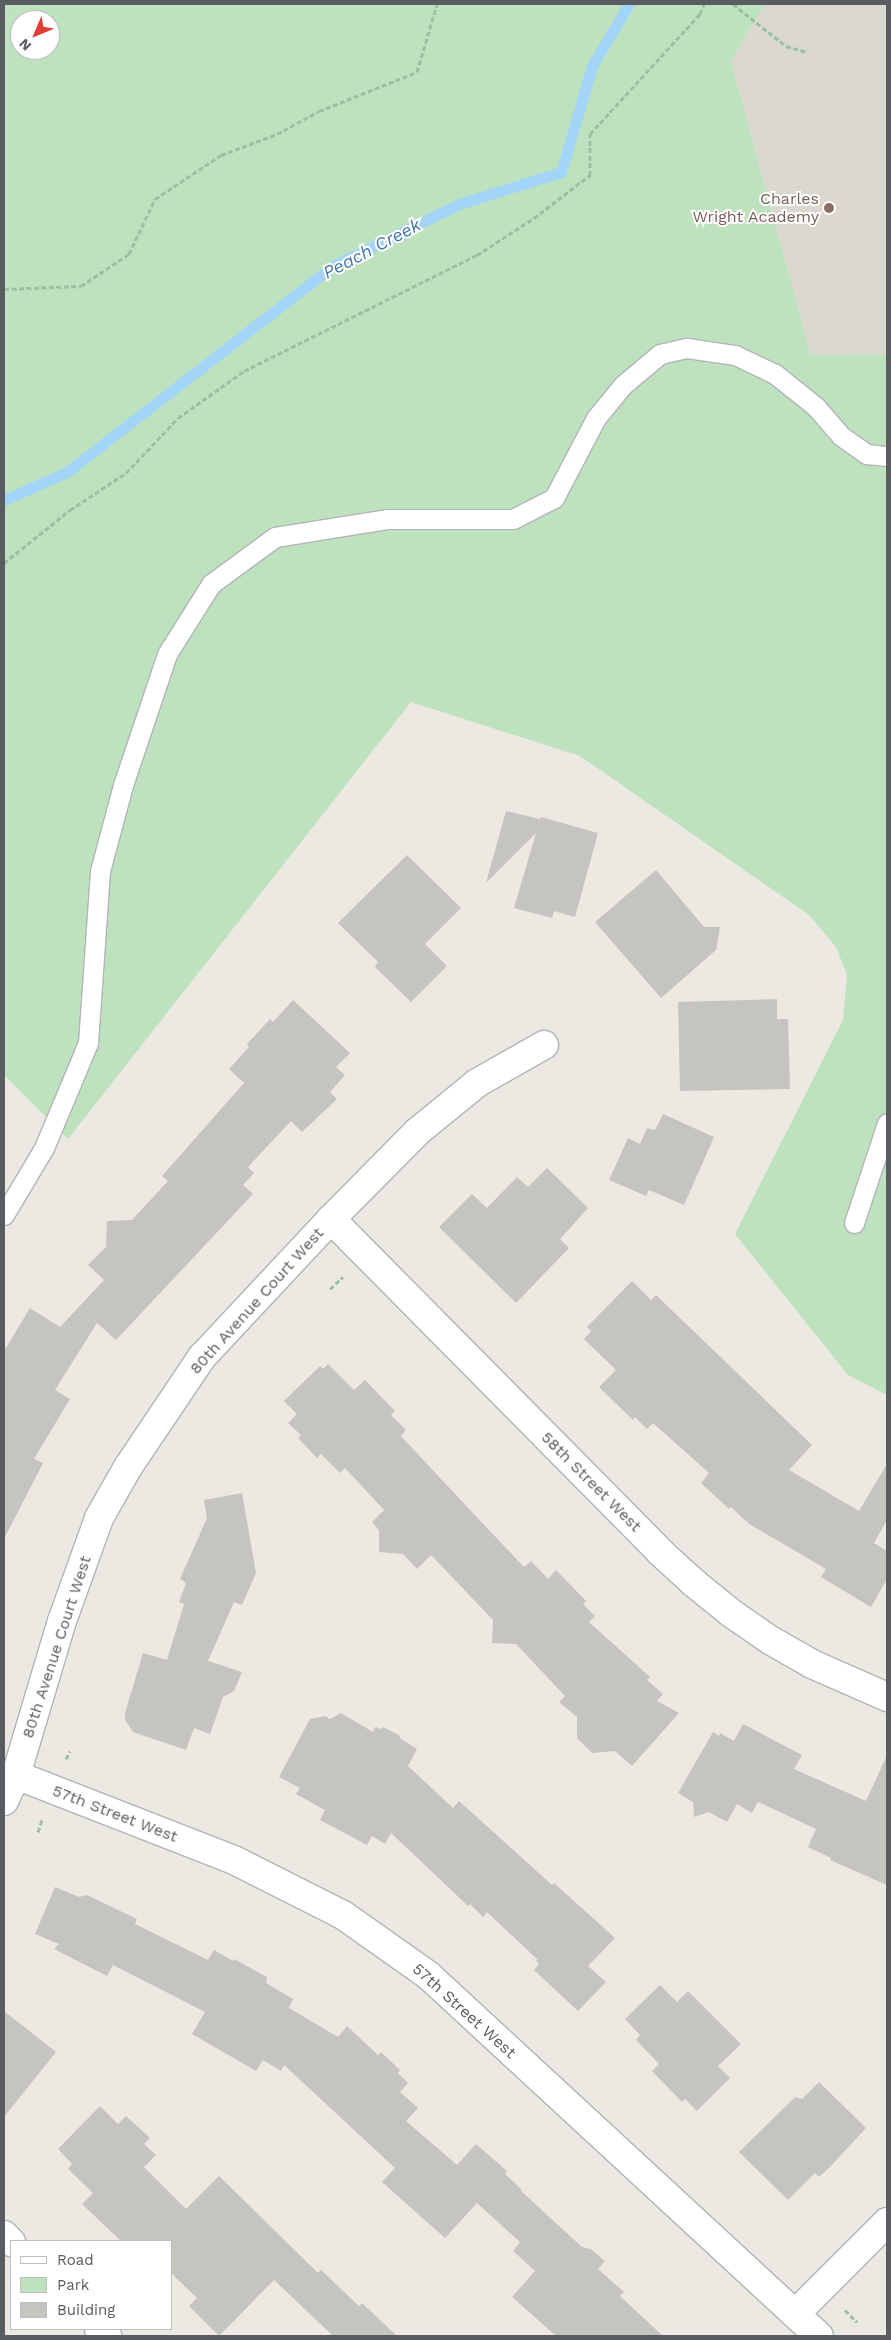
<!DOCTYPE html>
<html>
<head>
<meta charset="utf-8">
<style>
	body { margin:0 }
	#map { position:relative; width:891px; height:2340px; overflow:hidden; background:#ebe9e1; font-family:"Work Sans",sans-serif }
	div>[style] { position:absolute }
	.education>* { inset:0; background:#dbd8cf }
	.green>* { inset:0; background:#bfe2be }
	.stream>* { height:11px; margin:-5.5px; padding:0 5.5px; transform-origin:5.5px; border-radius:5.5px; background:#a3d5f9 }
	.building>* { inset:0; background:#c6c4be }
	.path>* { height:3px; margin-top:-1.5px; transform-origin:0; background:repeating-linear-gradient(90deg,#98c2a3 0 5px,transparent 0 7.5px) }
	.roads { filter:drop-shadow(1px 0 #b1b4b8) drop-shadow(-1px 0 #b1b4b8) drop-shadow(0 1px #b1b4b8) drop-shadow(0 -1px #b1b4b8) }
	.lane>* { height:19px; margin:-9.5px; padding:0 9.5px; transform-origin:9.5px; border-radius:9.5px; background:#fff }
	.street>* { height:28px; margin:-14px; padding:0 14px; transform-origin:14px; border-radius:14px; background:#fff }
	.dots>* { width:14px; height:14px; translate:-50% -50%; box-sizing:border-box; border:2px solid #fff; border-radius:50% }
	span { translate:-50% -50%; white-space:nowrap; text-align:center; line-height:1.15; -webkit-text-stroke:4px #fff; paint-order:stroke }
	.education-label { font-size:16px; color:#785e54 }
	.right { translate:-100% -50%; text-align:right }
	.street-label { font-size:16px; color:#595d61 }
	.water-label { font-size:18px; color:#4277a9; font-style:italic }
	.frame { position:absolute; inset:0; border:5px solid #595d61; pointer-events:none }
	.legend { position:absolute; left:10px; top:2240px; width:162px; height:90px; box-sizing:border-box; background:#fff; border:1px solid #bdbec0; margin:0; padding:6px 9px; list-style:none; font-size:15px; color:#595d61 }
	.legend li { display:flex; align-items:center; gap:10px; height:25px }
	.legend b { width:25px; border:1px solid #bdbec0 }
	.north { position:absolute; left:10px; top:10px; width:50px; height:50px; box-sizing:border-box; background:#fff; border:1px solid #bdbec0; border-radius:50%; rotate:225deg; font-size:14px; font-weight:700; line-height:20px; text-align:center; color:#595d61 }
	.north::after { content:''; display:block; margin:auto; width:18px; height:22px; background:#de3e34; clip-path:polygon(50% 0,100% 100%,50% 72%,0 100%) }
</style>
</head>
<body>
<div id="map">
	<div class="education">
		<i style="clip-path:polygon(765px 4px,887px 4px,887px 354px,811px 355px,731px 61px)"></i>
	</div>
	<div class="green">
		<i style="clip-path:polygon(evenodd,4px 4px,765px 4px,731px 61px,811px 355px,887px 354px,887px 1395px,848px 1375px,735px 1234px,843px 1020px,847px 975px,836px 947px,809px 915px,580px 756px,411px 702px,68px 1139px,4px 1075px,4px 4px,20px 20px,50px 20px,50px 50px,20px 50px,20px 20px)"></i>
	</div>
	<div class="stream">
		<i style="left:4px;top:500px;width:69px;rotate:-24deg"></i>
		<i style="left:67px;top:472px;width:334px;rotate:-37.8deg"></i>
		<i style="left:331px;top:267px;width:143px;rotate:-26.2deg"></i>
		<i style="left:459px;top:204px;width:107px;rotate:-17.4deg"></i>
		<i style="left:561px;top:172px;width:110px;rotate:-73.7deg"></i>
		<i style="left:592px;top:66px;width:72px;rotate:-59.2deg"></i>
	</div>
	<div class="building">
		<i style="clip-path:polygon(506px 811px,540px 819px,541px 817px,598px 833px,575px 917px,554px 911px,552px 918px,514px 908px,536px 833px,486px 883px)"></i>
		<i style="clip-path:polygon(407px 855px,461px 908px,425px 944px,447px 966px,411px 1002px,375px 967px,378px 962px,338px 923px)"></i>
		<i style="clip-path:polygon(656px 870px,704px 927px,720px 927px,716px 950px,661px 998px,595px 922px)"></i>
		<i style="clip-path:polygon(777px 999px,777px 1019px,788px 1019px,790px 1089px,680px 1091px,678px 1002px)"></i>
		<i style="clip-path:polygon(293px 1000px,350px 1053px,336px 1067px,345px 1075px,330px 1092px,337px 1099px,302px 1132px,291px 1121px,248px 1167px,254px 1173px,243px 1185px,253px 1194px,116px 1340px,97px 1323px,55px 1390px,70px 1399px,34px 1459px,43px 1463px,4px 1539px,4px 1351px,30px 1308px,60px 1327px,104px 1280px,88px 1265px,106px 1247px,107px 1221px,132px 1220px,168px 1181px,162px 1176px,244px 1083px,229px 1069px,249px 1047px,247px 1044px,270px 1019px,273px 1022px)"></i>
		<i style="clip-path:polygon(663px 1114px,714px 1137px,684px 1205px,649px 1190px,646px 1196px,609px 1180px,628px 1138px,640px 1144px,647px 1128px,655px 1130px)"></i>
		<i style="clip-path:polygon(547px 1168px,588px 1208px,560px 1239px,569px 1248px,516px 1303px,439px 1227px,472px 1194px,487px 1208px,517px 1177px,528px 1187px)"></i>
		<i style="clip-path:polygon(632px 1281px,651px 1300px,656px 1295px,812px 1445px,789px 1470px,859px 1511px,887px 1464px,887px 1520px,874px 1543px,887px 1551px,887px 1579px,871px 1607px,821px 1577px,826px 1569px,749px 1524px,731px 1507px,729px 1509px,701px 1483px,709px 1473px,653px 1423px,647px 1429px,635px 1417px,633px 1420px,599px 1387px,616px 1370px,584px 1339px,591px 1331px,587px 1327px)"></i>
		<i style="clip-path:polygon(328px 1364px,354px 1390px,365px 1380px,395px 1411px,391px 1415px,406px 1430px,401px 1436px,455px 1494px,524px 1567px,531px 1561px,548px 1579px,556px 1570px,586px 1601px,583px 1604px,595px 1616px,589px 1622px,650px 1677px,647px 1680px,663px 1694px,657px 1701px,679px 1713px,632px 1766px,615px 1751px,592px 1753px,577px 1738px,577px 1717px,559px 1702px,565px 1696px,516px 1644px,492px 1643px,493px 1620px,431px 1555px,417px 1569px,403px 1554px,379px 1552px,379px 1530px,372px 1522px,384px 1510px,345px 1468px,340px 1473px,321px 1454px,317px 1458px,298px 1438px,301px 1435px,288px 1423px,297px 1414px,284px 1401px,320px 1366px,323px 1369px)"></i>
		<i style="clip-path:polygon(242px 1493px,256px 1573px,242px 1605px,234px 1602px,208px 1661px,242px 1672px,234px 1691px,223px 1697px,210px 1734px,194px 1728px,186px 1750px,133px 1732px,125px 1720px,125px 1713px,143px 1653px,167px 1660px,184px 1604px,179px 1602px,186px 1583px,180px 1579px,207px 1518px,204px 1500px)"></i>
		<i style="clip-path:polygon(341px 1713px,373px 1732px,375px 1727px,381px 1729px,383px 1727px,399px 1735px,401px 1739px,417px 1749px,408px 1766px,453px 1808px,459px 1801px,552px 1885px,554px 1883px,615px 1938px,588px 1966px,606px 1982px,578px 2011px,534px 1970px,539px 1964px,536px 1961px,538px 1960px,487px 1912px,483px 1917px,470px 1904px,468px 1906px,391px 1833px,385px 1844px,372px 1836px,367px 1845px,320px 1820px,325px 1810px,296px 1794px,300px 1788px,279px 1777px,310px 1719px,325px 1716px,330px 1719px)"></i>
		<i style="clip-path:polygon(743px 1724px,802px 1755px,794px 1769px,866px 1801px,887px 1755px,887px 1885px,830px 1860px,831px 1858px,808px 1847px,816px 1829px,758px 1802px,752px 1813px,737px 1804px,727px 1822px,709px 1812px,694px 1817px,693px 1802px,678px 1793px,713px 1732px,719px 1736px,720px 1733px,734px 1741px)"></i>
		<i style="clip-path:polygon(55px 1887px,79px 1897px,87px 1895px,137px 1919px,135px 1924px,208px 1960px,214px 1950px,233px 1961px,234px 1959px,267px 1977px,266px 1983px,293px 1999px,289px 2008px,338px 2037px,347px 2026px,378px 2055px,381px 2052px,400px 2070px,398px 2073px,408px 2083px,400px 2092px,418px 2108px,406px 2121px,457px 2165px,476px 2144px,507px 2171px,505px 2174px,522px 2190px,521px 2191px,582px 2247px,591px 2249px,605px 2261px,598px 2269px,624px 2292px,620px 2296px,663px 2336px,556px 2336px,512px 2297px,535px 2271px,513px 2251px,520px 2242px,477px 2203px,445px 2238px,382px 2182px,395px 2168px,284px 2065px,281px 2071px,263px 2060px,256px 2071px,192px 2034px,205px 2012px,113px 1965px,107px 1976px,54px 1949px,59px 1944px,35px 1934px)"></i>
		<i style="clip-path:polygon(660px 1985px,677px 2002px,688px 1991px,741px 2044px,718px 2066px,730px 2078px,697px 2111px,685px 2099px,682px 2102px,652px 2071px,659px 2064px,636px 2040px,640px 2035px,625px 2019px)"></i>
		<i style="clip-path:polygon(4px 2011px,56px 2052px,4px 2117px)"></i>
		<i style="clip-path:polygon(819px 2082px,866px 2128px,830px 2167px,819px 2177px,815px 2173px,788px 2200px,739px 2152px,795px 2097px,802px 2099px)"></i>
		<i style="clip-path:polygon(100px 2106px,118px 2124px,126px 2116px,150px 2138px,144px 2144px,156px 2155px,144px 2167px,186px 2209px,219px 2176px,318px 2273px,321px 2270px,359px 2306px,362px 2303px,397px 2336px,329px 2336px,331px 2334px,274px 2280px,219px 2336px,189px 2306px,197px 2298px,171px 2273px,171px 2241px,121px 2241px,82px 2204px,93px 2193px,68px 2169px,72px 2164px,58px 2149px)"></i>
	</div>
	<div class="path">
		<i style="left:733px;top:4px;width:68px;rotate:38.4deg"></i>
		<i style="left:786px;top:46px;width:22px;rotate:16deg"></i>
		<i style="left:4px;top:289px;width:77px;rotate:-2.2deg"></i>
		<i style="left:81px;top:286px;width:58px;rotate:-33.7deg"></i>
		<i style="left:129px;top:254px;width:61px;rotate:-64.7deg"></i>
		<i style="left:155px;top:199px;width:79px;rotate:-33.7deg"></i>
		<i style="left:221px;top:155px;width:60px;rotate:-20.6deg"></i>
		<i style="left:277px;top:134px;width:48px;rotate:-28.7deg"></i>
		<i style="left:319px;top:111px;width:105px;rotate:-21.7deg"></i>
		<i style="left:417px;top:72px;width:71px;rotate:-73.6deg"></i>
		<i style="left:4px;top:563px;width:85px;rotate:-38.8deg"></i>
		<i style="left:70px;top:510px;width:67px;rotate:-33.5deg"></i>
		<i style="left:126px;top:473px;width:76px;rotate:-46.6deg"></i>
		<i style="left:178px;top:418px;width:81px;rotate:-35.5deg"></i>
		<i style="left:244px;top:371px;width:260px;rotate:-26.5deg"></i>
		<i style="left:477px;top:255px;width:68px;rotate:-33deg"></i>
		<i style="left:534px;top:218px;width:71px;rotate:-37.5deg"></i>
		<i style="left:590px;top:175px;width:41px;rotate:-90deg"></i>
		<i style="left:590px;top:134px;width:163px;rotate:-47.5deg"></i>
		<i style="left:700px;top:14px;width:11px;rotate:-68deg"></i>
		<i style="left:330px;top:1289px;width:18px;rotate:-43deg"></i>
		<i style="left:66px;top:1759px;width:9px;rotate:-63deg"></i>
		<i style="left:38px;top:1832px;width:13px;rotate:-72deg"></i>
		<i style="left:845px;top:2310px;width:17px;rotate:45deg"></i>
	</div>
	<div class="roads">
		<div class="lane">
			<i style="left:4px;top:1215px;width:78px;rotate:-59.2deg"></i>
			<i style="left:44px;top:1148px;width:114px;rotate:-67.3deg"></i>
			<i style="left:88px;top:1043px;width:172px;rotate:-86deg"></i>
			<i style="left:100px;top:871px;width:89px;rotate:-75deg"></i>
			<i style="left:123px;top:785px;width:138px;rotate:-71.4deg"></i>
			<i style="left:167px;top:654px;width:83px;rotate:-57.8deg"></i>
			<i style="left:211px;top:584px;width:79px;rotate:-36.3deg"></i>
			<i style="left:275px;top:537px;width:113px;rotate:-9.1deg"></i>
			<i style="left:387px;top:519px;width:126px"></i>
			<i style="left:513px;top:519px;width:46px;rotate:-27.1deg"></i>
			<i style="left:554px;top:498px;width:90px;rotate:-62.3deg"></i>
			<i style="left:596px;top:418px;width:43px;rotate:-50.7deg"></i>
			<i style="left:623px;top:385px;width:48px;rotate:-40deg"></i>
			<i style="left:660px;top:354px;width:28px;rotate:-13deg"></i>
			<i style="left:687px;top:348px;width:49px;rotate:8.3deg"></i>
			<i style="left:735px;top:355px;width:44px;rotate:25.4deg"></i>
			<i style="left:775px;top:374px;width:53px;rotate:38.8deg"></i>
			<i style="left:816px;top:407px;width:38px;rotate:49deg"></i>
			<i style="left:841px;top:436px;width:32px;rotate:35deg"></i>
			<i style="left:867px;top:454px;width:20px;rotate:6deg"></i>
			<i style="left:854px;top:1223px;width:105px;rotate:-71.7deg"></i>
		</div>
		<div class="street">
			<i style="left:331px;top:1219px;width:467px;rotate:45.3deg"></i>
			<i style="left:659px;top:1551px;width:47px;rotate:42.4deg"></i>
			<i style="left:694px;top:1583px;width:48px;rotate:39deg"></i>
			<i style="left:731px;top:1613px;width:47px;rotate:34.7deg"></i>
			<i style="left:770px;top:1640px;width:48px;rotate:29.7deg"></i>
			<i style="left:812px;top:1664px;width:82px;rotate:23.7deg"></i>
			<i style="left:16px;top:1775px;width:234px;rotate:21.3deg"></i>
			<i style="left:234px;top:1860px;width:122px;rotate:26.8deg"></i>
			<i style="left:343px;top:1915px;width:104px;rotate:35.2deg"></i>
			<i style="left:428px;top:1975px;width:532px;rotate:42.72deg"></i>
			<i style="left:4px;top:1801px;width:29px;rotate:-65deg"></i>
			<i style="left:16px;top:1775px;width:161px;rotate:-73.4deg"></i>
			<i style="left:62px;top:1621px;width:109px;rotate:-70.2deg"></i>
			<i style="left:99px;top:1518px;width:59px;rotate:-60.4deg"></i>
			<i style="left:128px;top:1467px;width:133px;rotate:-56.1deg"></i>
			<i style="left:202px;top:1357px;width:189px;rotate:-46.9deg"></i>
			<i style="left:331px;top:1219px;width:122px;rotate:-45.3deg"></i>
			<i style="left:417px;top:1132px;width:77px;rotate:-39.2deg"></i>
			<i style="left:477px;top:1083px;width:77px;rotate:-29.6deg"></i>
			<i style="left:4px;top:2235px;width:10px;rotate:45deg"></i>
			<i style="left:795px;top:2314px;width:130px;rotate:-45deg"></i>
			<i style="left:99px;top:2329px;width:11px;rotate:41deg"></i>
		</div>
	</div>
	<div class="dots">
		<i style="left:829px;top:208px;background:#8d6e63"></i>
	</div>
	<div class="education-label">
		<span class="right" style="left:819px;top:208px">Charles<br>Wright Academy</span>
	</div>
	<div class="street-label">
		<span style="left:257px;top:1301px;rotate:-48deg">80th Avenue Court West</span>
		<span style="left:591px;top:1482px;rotate:45deg">58th Street West</span>
		<span style="left:57px;top:1647px;rotate:-72deg">80th Avenue Court West</span>
		<span style="left:115px;top:1814px;rotate:21deg">57th Street West</span>
		<span style="left:464px;top:2011px;rotate:42deg">57th Street West</span>
	</div>
	<div class="water-label">
		<span style="left:372px;top:249px;rotate:-28deg">Peach Creek</span>
	</div>
	<div class="frame"></div>
	<ul class="legend">
	<li><b style="height:6px;background:#fff"></b>Road</li>
	<li><b style="height:14px;background:#bfe2be"></b>Park</li>
	<li><b style="height:14px;background:#c6c4be"></b>Building</li>
	</ul>
	<div class="north">N</div>
</div>
</body>
</html>
